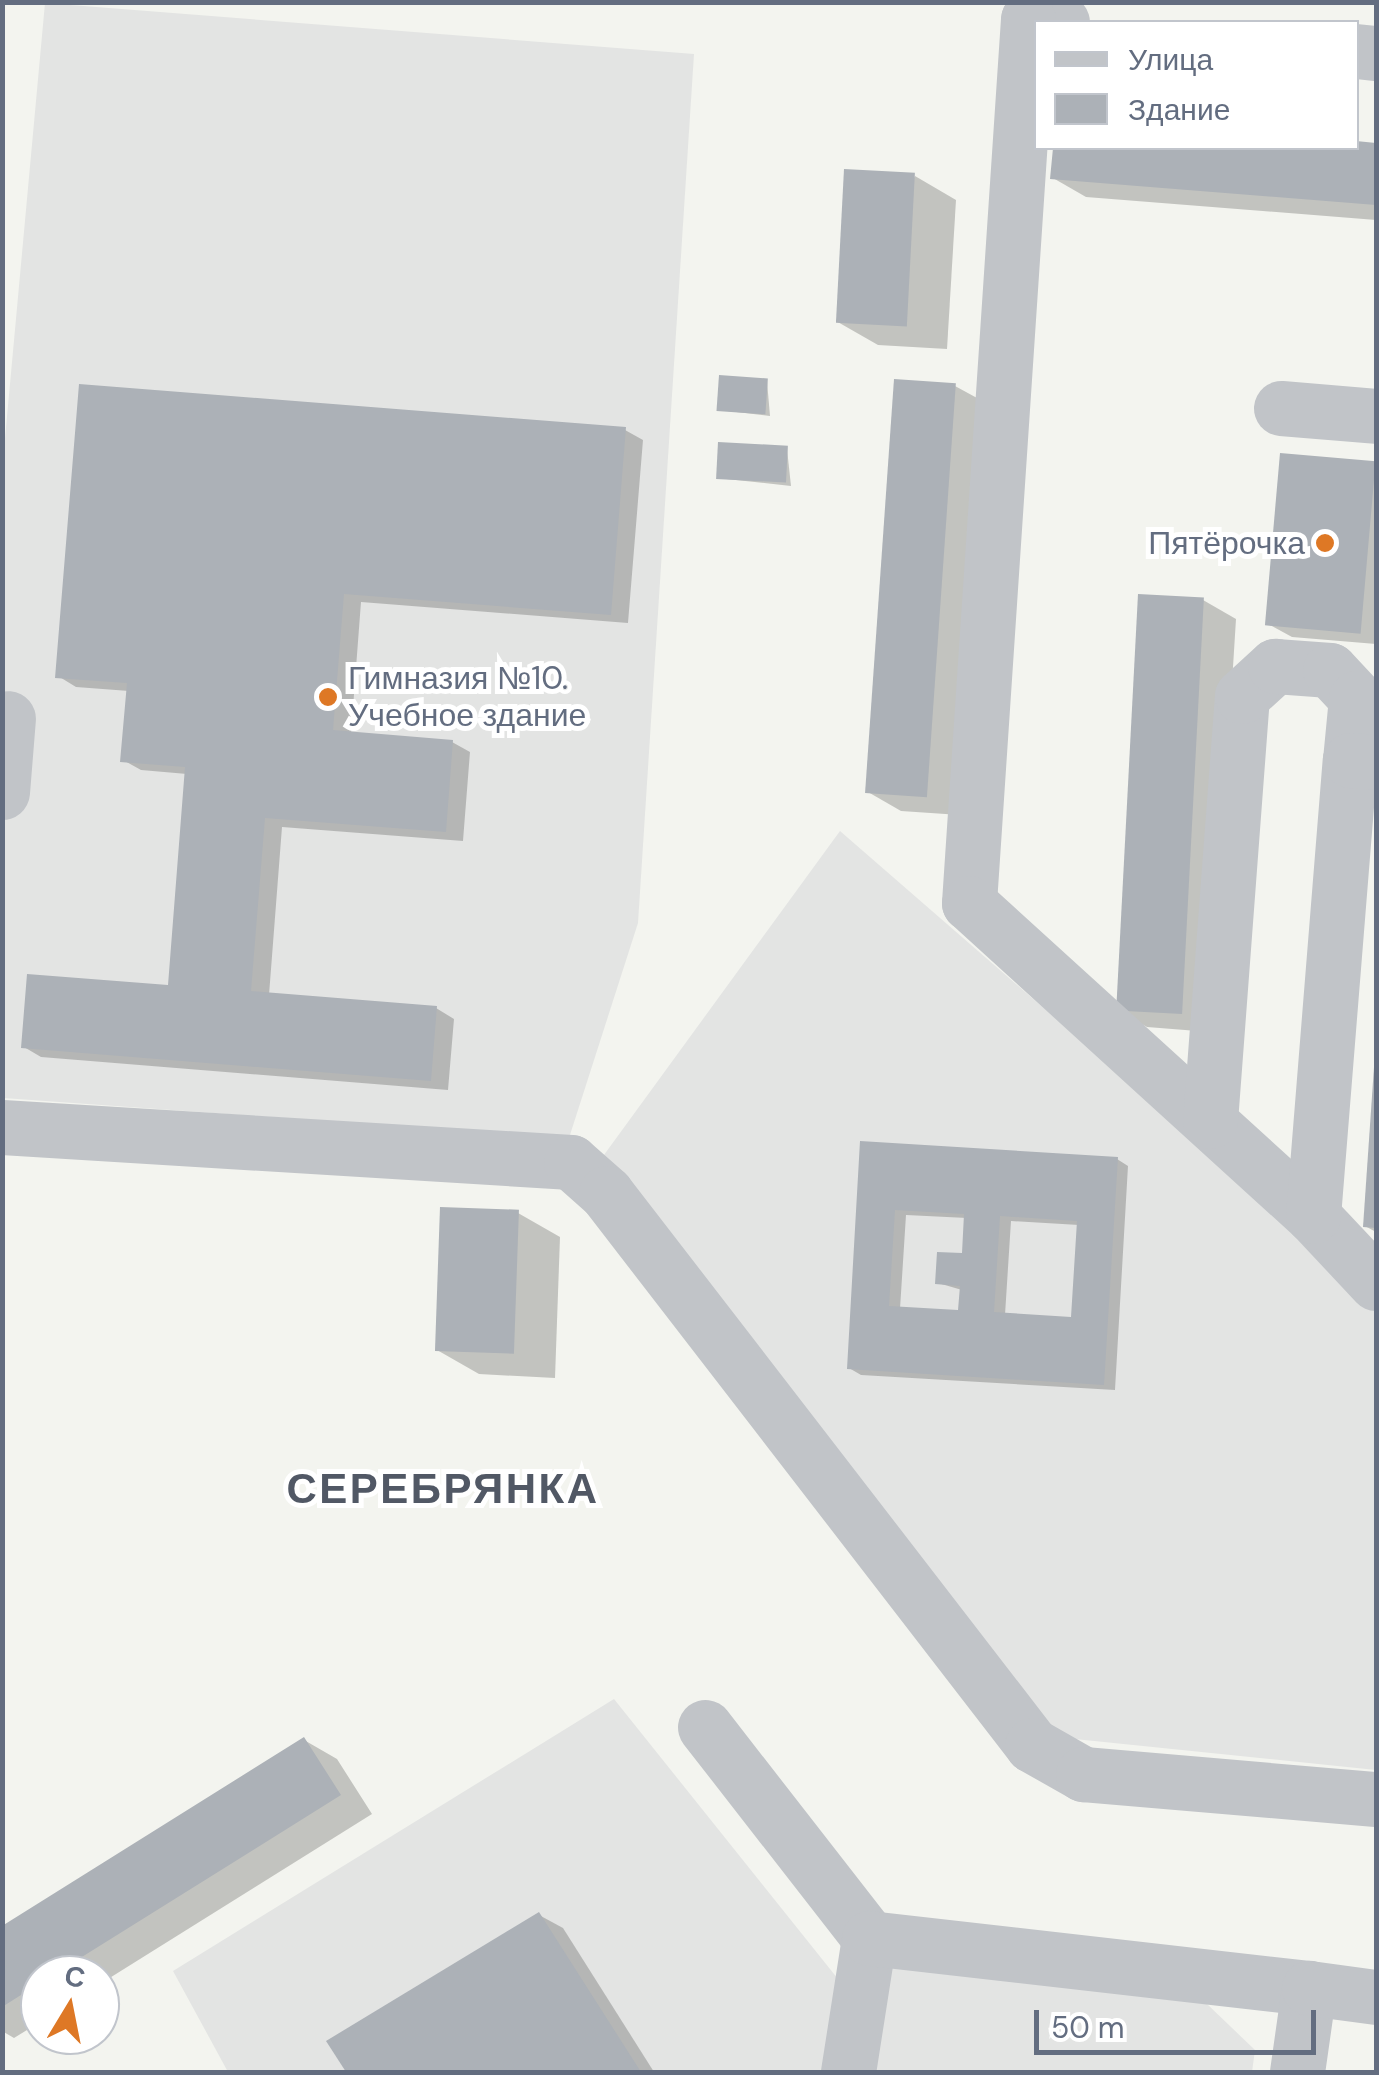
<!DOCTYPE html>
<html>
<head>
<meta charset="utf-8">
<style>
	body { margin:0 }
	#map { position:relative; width:1379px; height:2075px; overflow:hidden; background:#f3f4ef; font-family:"DM Sans",sans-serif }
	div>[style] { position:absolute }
	.built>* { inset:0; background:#e3e4e3 }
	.shadow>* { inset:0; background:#0003 }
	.building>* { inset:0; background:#acb1b7; transform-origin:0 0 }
	.minor>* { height:55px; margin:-27.5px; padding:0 27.5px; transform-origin:27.5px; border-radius:27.5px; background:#c1c4c8 }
	.dots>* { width:28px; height:28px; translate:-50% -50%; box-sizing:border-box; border:5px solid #fff; border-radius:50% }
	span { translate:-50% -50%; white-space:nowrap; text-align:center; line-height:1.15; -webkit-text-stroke:10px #fff; paint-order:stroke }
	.poi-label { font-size:32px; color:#636d80 }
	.right { translate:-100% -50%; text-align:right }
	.left { translate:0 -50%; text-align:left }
	.district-label { font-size:42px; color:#515865; font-weight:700; letter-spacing:2.5px }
	.frame { position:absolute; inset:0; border:5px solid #636d80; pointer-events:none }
	.legend { position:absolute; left:1034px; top:20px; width:325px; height:130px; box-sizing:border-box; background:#fff; border:2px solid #c1c5cc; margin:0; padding:12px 18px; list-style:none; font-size:30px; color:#636d80 }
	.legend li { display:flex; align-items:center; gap:20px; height:50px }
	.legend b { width:50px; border:2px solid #c1c5cc }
	.north { position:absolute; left:20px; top:1955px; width:100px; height:100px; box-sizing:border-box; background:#fff; border:2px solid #c1c5cc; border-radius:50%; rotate:10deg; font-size:28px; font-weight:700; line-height:40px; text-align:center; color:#636d80 }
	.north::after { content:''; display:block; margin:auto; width:35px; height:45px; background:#de7825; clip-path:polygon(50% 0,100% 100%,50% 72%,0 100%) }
	.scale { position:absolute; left:1034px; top:2010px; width:282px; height:45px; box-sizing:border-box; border:5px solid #636d80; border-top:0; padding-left:12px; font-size:30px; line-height:35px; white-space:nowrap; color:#636d80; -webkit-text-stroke:8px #fff; paint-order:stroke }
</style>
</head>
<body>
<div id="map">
	<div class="built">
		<i style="clip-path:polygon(45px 3px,694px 54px,638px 923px,569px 1138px,3px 1098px,2px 471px)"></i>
		<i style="clip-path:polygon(840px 831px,1376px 1297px,1376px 1770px,1026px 1734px,593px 1170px)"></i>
		<i style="clip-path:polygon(614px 1699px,842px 1984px,825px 2072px,228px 2072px,173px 1971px)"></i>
		<i style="clip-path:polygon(882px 1965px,1206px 2003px,1255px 2050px,1252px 2072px,865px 2072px)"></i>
	</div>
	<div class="shadow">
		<i style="clip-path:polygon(1376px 145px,1376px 220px,1086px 197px,1053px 178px,1055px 148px)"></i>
		<i style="clip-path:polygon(915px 176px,956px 200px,947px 349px,878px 345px,836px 321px)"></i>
		<i style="clip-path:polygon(767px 381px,770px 416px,719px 410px)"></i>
		<i style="clip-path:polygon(955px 386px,988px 404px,960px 815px,901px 811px,868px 792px)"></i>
		<i style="clip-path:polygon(625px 430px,643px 440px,628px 623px,361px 602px,351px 734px,452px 742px,470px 752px,463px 841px,282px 827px,269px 995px,436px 1008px,454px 1019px,448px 1090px,41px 1057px,24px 1047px,171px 988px,187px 774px,141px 770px,123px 760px,129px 691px,76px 687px,58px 676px)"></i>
		<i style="clip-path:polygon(787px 449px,791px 486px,717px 478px)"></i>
		<i style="clip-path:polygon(1282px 456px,1376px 464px,1376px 644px,1292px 637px,1268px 624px)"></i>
		<i style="clip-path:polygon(1203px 600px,1236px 619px,1210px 1032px,1147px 1027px,1115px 1009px)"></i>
		<i style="clip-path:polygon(1376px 1061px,1376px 1232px,1365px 1226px)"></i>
		<i style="clip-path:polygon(evenodd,863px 1143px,1117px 1159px,1128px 1166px,1115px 1390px,861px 1375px,849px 1368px,863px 1143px,906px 1215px,967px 1218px,964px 1255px,938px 1283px,962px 1290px,961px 1313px,900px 1309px,906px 1215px,863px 1143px,1011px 1221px,1079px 1225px,1073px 1319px,1005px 1315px,1011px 1221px)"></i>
		<i style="clip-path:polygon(518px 1213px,560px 1237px,555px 1378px,479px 1374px,437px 1350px)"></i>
		<i style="clip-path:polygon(304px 1740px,337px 1759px,372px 1814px,100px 1984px,100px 1975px,40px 1975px,40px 2022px,14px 2038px,2px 2031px,2px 1929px)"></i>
		<i style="clip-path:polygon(539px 1915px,563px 1928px,654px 2072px,350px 2072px,330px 2041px)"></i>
	</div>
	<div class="building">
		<i style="clip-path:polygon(1356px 141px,1376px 143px,1376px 205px,1050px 179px,1053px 148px,1356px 148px)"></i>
		<i style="left:844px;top:169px;width:71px;height:154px;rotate:3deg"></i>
		<i style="left:719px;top:375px;width:49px;height:36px;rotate:4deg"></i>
		<i style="left:894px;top:379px;width:62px;height:415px;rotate:4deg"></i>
		<i style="clip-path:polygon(79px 384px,626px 427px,611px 615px,344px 594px,333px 730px,453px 740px,446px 832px,265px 818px,251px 991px,437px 1006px,431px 1081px,21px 1048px,27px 974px,168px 985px,185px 767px,120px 762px,127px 683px,55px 678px)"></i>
		<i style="left:718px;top:442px;width:70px;height:37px;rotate:3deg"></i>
		<i style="left:1280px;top:453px;width:96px;height:173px;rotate:5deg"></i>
		<i style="left:1138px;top:594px;width:66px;height:417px;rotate:3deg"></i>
		<i style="clip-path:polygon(1374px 1067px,1376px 1067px,1376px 1228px,1363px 1227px)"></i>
		<i style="clip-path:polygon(evenodd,860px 1141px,1118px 1157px,1104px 1385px,847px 1369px,860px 1141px,895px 1210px,964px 1214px,962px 1253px,937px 1252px,935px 1284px,960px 1286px,958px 1310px,889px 1306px,895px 1210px,860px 1141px,1000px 1216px,1077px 1221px,1071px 1317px,994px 1312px,1000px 1216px)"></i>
		<i style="left:440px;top:1207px;width:79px;height:144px;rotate:2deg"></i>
		<i style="clip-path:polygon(304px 1737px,341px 1795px,53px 1975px,40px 1975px,40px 1983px,2px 2007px,2px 1926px)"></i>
		<i style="clip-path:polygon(539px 1912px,641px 2072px,346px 2072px,326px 2041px)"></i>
	</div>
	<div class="minor">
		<i style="left:1062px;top:22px;width:34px;rotate:-175deg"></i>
		<i style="left:1028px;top:19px;width:886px;rotate:93.82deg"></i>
		<i style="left:969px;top:903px;width:465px;rotate:42.3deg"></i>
		<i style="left:1313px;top:1216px;width:92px;rotate:46.8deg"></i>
		<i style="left:1356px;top:51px;width:20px;rotate:6deg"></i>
		<i style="left:1281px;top:408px;width:95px;rotate:4.8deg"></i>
		<i style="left:2px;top:792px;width:74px;rotate:-85.4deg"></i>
		<i style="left:1210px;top:1121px;width:426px;rotate:-85.7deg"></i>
		<i style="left:1242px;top:696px;width:45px;rotate:-42.3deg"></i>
		<i style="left:1275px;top:666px;width:55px;rotate:4.2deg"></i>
		<i style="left:1330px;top:670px;width:38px;rotate:47deg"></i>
		<i style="left:1356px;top:698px;width:62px;rotate:95.5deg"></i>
		<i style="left:2px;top:1127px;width:570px;rotate:3.52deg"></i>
		<i style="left:571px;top:1162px;width:47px;rotate:41.5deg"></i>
		<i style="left:606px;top:1193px;width:697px;rotate:52.34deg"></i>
		<i style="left:1032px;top:1745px;width:59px;rotate:29.6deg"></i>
		<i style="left:1083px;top:1774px;width:294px;rotate:4.9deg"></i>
		<i style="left:1313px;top:1216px;width:457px;rotate:-85.4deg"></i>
		<i style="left:1350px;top:760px;width:26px;rotate:4deg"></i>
		<i style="left:705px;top:1727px;width:267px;rotate:52.1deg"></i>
		<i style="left:848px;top:2072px;width:136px;rotate:-81.1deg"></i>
		<i style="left:869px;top:1938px;width:443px;rotate:6.5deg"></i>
		<i style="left:1297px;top:2072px;width:85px;rotate:-81.9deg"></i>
		<i style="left:1309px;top:1988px;width:68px;rotate:7.7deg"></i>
	</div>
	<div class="dots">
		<i style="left:1325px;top:543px;background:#de7825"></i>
		<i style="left:328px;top:697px;background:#de7825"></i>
	</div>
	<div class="poi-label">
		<span class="right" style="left:1305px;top:543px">Пятёрочка</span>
		<span class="left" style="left:348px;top:697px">Гимназия №10.<br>Учебное здание</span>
	</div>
	<div class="district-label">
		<span style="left:443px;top:1489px">СЕРЕБРЯНКА</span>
	</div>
	<div class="frame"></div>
	<ul class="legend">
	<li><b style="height:12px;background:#c1c4c8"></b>Улица</li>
	<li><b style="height:28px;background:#acb1b7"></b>Здание</li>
	</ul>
	<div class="north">С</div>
	<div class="scale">50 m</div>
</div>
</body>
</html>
